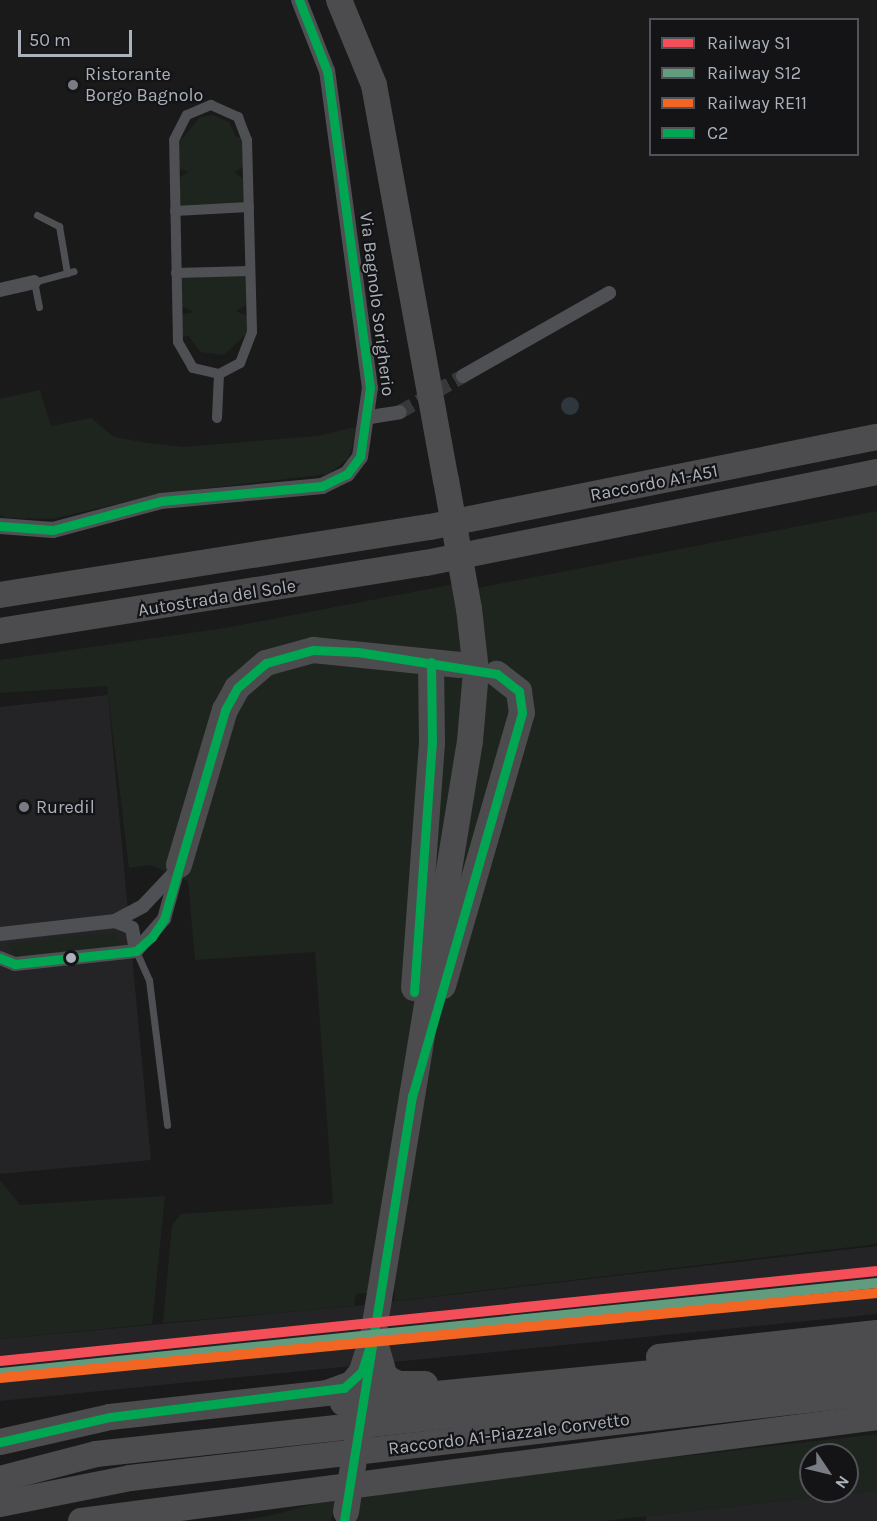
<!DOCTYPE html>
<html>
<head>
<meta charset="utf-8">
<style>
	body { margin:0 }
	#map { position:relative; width:877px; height:1521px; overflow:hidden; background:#1a1a1a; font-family:Karla,sans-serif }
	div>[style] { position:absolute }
	.built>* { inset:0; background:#242426 }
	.green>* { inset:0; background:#1e251e }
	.water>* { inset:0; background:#2d373d }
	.round { border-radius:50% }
	.minor-tunnel>* { height:14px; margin-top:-7px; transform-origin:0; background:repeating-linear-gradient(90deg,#37383a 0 14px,transparent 0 21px) }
	.service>* { height:7px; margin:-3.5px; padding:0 3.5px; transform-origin:3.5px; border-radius:3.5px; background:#4e5053 }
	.pedestrian>* { height:10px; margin:-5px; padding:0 5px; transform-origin:5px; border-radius:5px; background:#4e5053 }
	.minor>* { height:14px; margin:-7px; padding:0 7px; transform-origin:7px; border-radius:7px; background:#4e5053 }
	.tertiary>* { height:16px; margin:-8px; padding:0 8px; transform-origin:8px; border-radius:8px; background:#4e5053 }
	.motorway>* { height:26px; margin:-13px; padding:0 13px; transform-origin:13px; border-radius:13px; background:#4c4c4f }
	.motorway-bridge>* { height:26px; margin:-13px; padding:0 13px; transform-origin:13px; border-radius:13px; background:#4c4c4f }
	.bus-1>* { height:9px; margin:-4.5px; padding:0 4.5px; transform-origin:4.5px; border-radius:4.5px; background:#00a651 }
	.rail-1>* { height:10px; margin:-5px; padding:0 5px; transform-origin:5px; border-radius:5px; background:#f44e58 }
	.rail-2>* { height:10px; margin:-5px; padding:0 5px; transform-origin:5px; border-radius:5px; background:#629c7e }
	.rail-3>* { height:10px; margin:-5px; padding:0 5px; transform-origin:5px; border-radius:5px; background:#f26522 }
	.dots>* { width:16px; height:16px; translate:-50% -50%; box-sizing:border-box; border:3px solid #141416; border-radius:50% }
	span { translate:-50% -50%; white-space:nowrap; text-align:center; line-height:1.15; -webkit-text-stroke:4.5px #141416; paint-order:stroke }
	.poi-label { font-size:18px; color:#acb2bb }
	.left { translate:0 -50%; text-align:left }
	.street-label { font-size:18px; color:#acb2bb }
	.legend { position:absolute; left:649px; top:18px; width:210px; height:138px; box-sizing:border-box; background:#141416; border:2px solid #515358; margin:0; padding:8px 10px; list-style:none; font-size:18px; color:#acb2bb }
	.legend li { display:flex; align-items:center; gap:12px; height:30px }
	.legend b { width:30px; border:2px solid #515358 }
	.north { position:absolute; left:799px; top:1443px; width:60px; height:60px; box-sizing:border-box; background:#141416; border:2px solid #515358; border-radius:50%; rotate:125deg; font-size:16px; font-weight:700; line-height:24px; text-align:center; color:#acb2bb }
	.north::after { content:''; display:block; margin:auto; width:21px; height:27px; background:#797d83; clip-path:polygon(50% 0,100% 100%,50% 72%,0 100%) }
	.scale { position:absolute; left:18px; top:30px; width:114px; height:27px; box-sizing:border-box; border:3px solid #acb2bb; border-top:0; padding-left:8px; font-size:18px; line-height:21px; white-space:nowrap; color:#acb2bb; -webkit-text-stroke:4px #141416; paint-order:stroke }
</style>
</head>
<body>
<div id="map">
	<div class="built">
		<i style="clip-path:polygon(108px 695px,151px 1160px,0 1174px,0 707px)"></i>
		<i style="clip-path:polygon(877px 1246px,877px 1314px,0 1401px,0 1339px,354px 1306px)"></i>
		<i style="clip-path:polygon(877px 1490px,877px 1521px,646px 1521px,646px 1516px)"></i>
	</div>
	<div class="green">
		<i style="clip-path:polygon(213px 115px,229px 122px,236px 137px,244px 136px,243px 167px,234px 172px,244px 179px,246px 206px,177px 209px,176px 180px,188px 172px,177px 168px,176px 138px,183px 138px,200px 117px)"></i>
		<i style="clip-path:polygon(247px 274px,248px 303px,236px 311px,248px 316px,247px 333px,224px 355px,200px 352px,189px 336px,181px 336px,180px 315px,194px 312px,181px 306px,179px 275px)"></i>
		<i style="clip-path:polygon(40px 390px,51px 426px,91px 418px,114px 437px,148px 443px,184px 447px,318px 436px,359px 426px,348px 459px,328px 474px,159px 494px,52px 519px,6px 518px,0 515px,0 399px)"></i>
		<i style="clip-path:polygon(877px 511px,877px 1244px,394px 1301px,395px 1290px,356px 1294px,354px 1306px,163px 1323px,172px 1225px,181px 1214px,333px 1204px,315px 952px,195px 960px,188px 881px,150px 865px,129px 868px,107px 686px,0 693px,0 660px,225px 628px,455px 584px,457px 592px)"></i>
		<i style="clip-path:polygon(115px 932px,120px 943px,115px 947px,15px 958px,7px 944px)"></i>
		<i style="clip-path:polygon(0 1180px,20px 1205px,165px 1196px,152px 1324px,0 1339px)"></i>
		<i style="clip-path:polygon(evenodd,877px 1434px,877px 1490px,604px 1521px,355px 1521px,361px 1493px,877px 1434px,811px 1455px,847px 1455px,847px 1491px,811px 1491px,811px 1455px)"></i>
		<i style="clip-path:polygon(336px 1498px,331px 1521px,236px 1521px,269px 1516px)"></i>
	</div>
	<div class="water">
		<i class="round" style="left:561px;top:397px;width:18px;height:18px"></i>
	</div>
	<div class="minor-tunnel">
		<i style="left:400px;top:412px;width:73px;rotate:-29.7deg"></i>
	</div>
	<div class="service">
		<i style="left:37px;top:215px;width:25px;rotate:27deg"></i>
		<i style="left:59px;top:226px;width:48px;rotate:80.3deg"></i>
		<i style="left:39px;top:307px;width:25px;rotate:-101deg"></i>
		<i style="left:34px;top:282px;width:41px;rotate:-15.4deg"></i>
		<i style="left:136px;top:951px;width:32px;rotate:66deg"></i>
		<i style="left:149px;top:980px;width:146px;rotate:82.9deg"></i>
	</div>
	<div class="pedestrian">
		<i style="left:211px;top:105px;width:30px;rotate:24deg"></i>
		<i style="left:238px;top:117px;width:25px;rotate:69deg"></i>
		<i style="left:247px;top:140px;width:192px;rotate:88.5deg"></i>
		<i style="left:252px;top:332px;width:33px;rotate:111deg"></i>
		<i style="left:240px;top:363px;width:24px;rotate:152deg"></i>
		<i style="left:219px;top:374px;width:27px;rotate:-167deg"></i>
		<i style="left:193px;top:368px;width:30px;rotate:-120deg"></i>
		<i style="left:178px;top:342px;width:202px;rotate:-91.1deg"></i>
		<i style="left:174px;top:140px;width:28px;rotate:-63deg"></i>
		<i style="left:187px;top:115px;width:26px;rotate:-23deg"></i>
		<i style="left:175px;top:211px;width:74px;rotate:-3.1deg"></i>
		<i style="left:176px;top:273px;width:74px;rotate:-1.5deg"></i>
		<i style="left:217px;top:418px;width:44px;rotate:-87.4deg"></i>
	</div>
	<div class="minor">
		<i style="left:0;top:290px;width:35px;rotate:-13deg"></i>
		<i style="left:463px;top:376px;width:168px;rotate:-29.6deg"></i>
		<i style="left:370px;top:417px;width:30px;rotate:-9deg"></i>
		<i style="left:115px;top:921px;width:18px;rotate:22deg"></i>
		<i style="left:132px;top:928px;width:23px;rotate:80deg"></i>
		<i style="left:0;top:934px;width:116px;rotate:-6.4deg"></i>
		<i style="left:115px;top:921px;width:32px;rotate:-28deg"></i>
		<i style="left:143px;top:906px;width:44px;rotate:-46.8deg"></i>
		<i style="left:0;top:958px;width:16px;rotate:22deg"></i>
		<i style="left:15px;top:964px;width:122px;rotate:-6.1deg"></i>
		<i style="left:136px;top:951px;width:43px;rotate:-48.8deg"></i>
		<i style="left:164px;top:919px;width:56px;rotate:-74.5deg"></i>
	</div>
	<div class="tertiary">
		<i style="left:0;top:526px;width:53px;rotate:4.3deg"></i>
		<i style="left:53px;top:530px;width:112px;rotate:-15deg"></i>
		<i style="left:161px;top:501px;width:162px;rotate:-5.3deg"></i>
		<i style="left:322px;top:486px;width:28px;rotate:-26deg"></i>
		<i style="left:347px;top:474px;width:21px;rotate:-53deg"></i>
		<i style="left:360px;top:457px;width:70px;rotate:-81.8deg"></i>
		<i style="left:370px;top:388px;width:320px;rotate:-97.7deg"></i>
		<i style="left:327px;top:71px;width:76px;rotate:-111.5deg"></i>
	</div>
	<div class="motorway">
		<i style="left:339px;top:0;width:92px;rotate:67.6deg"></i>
		<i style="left:374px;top:85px;width:402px;rotate:79.7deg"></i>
		<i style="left:0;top:595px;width:435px;rotate:-9deg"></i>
		<i style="left:430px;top:527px;width:456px;rotate:-11.4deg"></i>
		<i style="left:0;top:631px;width:431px;rotate:-9.1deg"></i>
		<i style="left:426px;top:563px;width:460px;rotate:-11.4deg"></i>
		<i style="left:179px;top:865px;width:162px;rotate:-73.5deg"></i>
		<i style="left:225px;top:710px;width:25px;rotate:-61deg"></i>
		<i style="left:237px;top:688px;width:38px;rotate:-41deg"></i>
		<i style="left:266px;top:663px;width:49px;rotate:-15.5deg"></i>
		<i style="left:313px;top:650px;width:148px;rotate:5.8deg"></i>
		<i style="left:443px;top:986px;width:284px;rotate:-73.9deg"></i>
		<i style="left:522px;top:713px;width:22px;rotate:-98deg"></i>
		<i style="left:519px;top:691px;width:28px;rotate:-142deg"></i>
		<i style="left:414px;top:988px;width:246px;rotate:-85.8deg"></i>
		<i style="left:432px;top:743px;width:81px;rotate:-90.7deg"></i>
		<i style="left:374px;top:1339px;width:40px;rotate:74deg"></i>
		<i style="left:385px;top:1377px;width:15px;rotate:28deg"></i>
		<i style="left:398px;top:1384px;width:27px"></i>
		<i style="left:659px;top:1357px;width:219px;rotate:-6.3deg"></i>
		<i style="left:343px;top:1403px;width:537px;rotate:-5.56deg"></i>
		<i style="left:0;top:1442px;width:113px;rotate:-12.8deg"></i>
		<i style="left:110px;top:1417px;width:218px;rotate:-6.3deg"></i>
		<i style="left:327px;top:1393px;width:27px;rotate:-20deg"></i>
		<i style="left:352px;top:1384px;width:16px;rotate:-52deg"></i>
		<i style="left:362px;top:1371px;width:37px;rotate:-73deg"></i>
		<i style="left:373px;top:1336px;width:603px;rotate:-80.74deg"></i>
		<i style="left:470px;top:741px;width:70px;rotate:-85.1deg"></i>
		<i style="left:476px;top:671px;width:62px;rotate:-96.4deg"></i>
		<i style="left:0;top:1479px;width:99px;rotate:-14.6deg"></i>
		<i style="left:96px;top:1454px;width:786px;rotate:-6.21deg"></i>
		<i style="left:0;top:1504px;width:133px;rotate:-11.3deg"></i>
		<i style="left:130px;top:1478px;width:752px;rotate:-6.57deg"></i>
		<i style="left:81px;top:1521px;width:803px;rotate:-7.44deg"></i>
	</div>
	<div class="motorway-bridge">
		<i style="left:446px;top:480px;width:131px;rotate:79.9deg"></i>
		<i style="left:346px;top:1512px;width:178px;rotate:-81.3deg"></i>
	</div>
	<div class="bus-1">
		<i style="left:0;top:526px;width:53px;rotate:4.3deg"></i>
		<i style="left:53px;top:530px;width:112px;rotate:-15deg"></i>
		<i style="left:161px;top:501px;width:162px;rotate:-5.3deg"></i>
		<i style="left:322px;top:486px;width:28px;rotate:-26deg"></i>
		<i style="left:347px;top:474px;width:21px;rotate:-53deg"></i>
		<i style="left:360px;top:457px;width:70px;rotate:-81.8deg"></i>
		<i style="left:370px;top:388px;width:320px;rotate:-97.7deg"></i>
		<i style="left:327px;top:71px;width:76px;rotate:-111.5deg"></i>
		<i style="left:0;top:958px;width:16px;rotate:22deg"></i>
		<i style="left:15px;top:964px;width:122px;rotate:-6.1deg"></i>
		<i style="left:136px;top:951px;width:21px;rotate:-41deg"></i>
		<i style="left:152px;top:937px;width:22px;rotate:-56deg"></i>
		<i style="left:164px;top:919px;width:218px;rotate:-73.7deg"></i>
		<i style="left:225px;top:710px;width:25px;rotate:-61deg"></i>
		<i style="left:237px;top:688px;width:38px;rotate:-41deg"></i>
		<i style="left:266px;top:663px;width:49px;rotate:-15.5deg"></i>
		<i style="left:313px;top:650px;width:45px;rotate:2.5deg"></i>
		<i style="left:358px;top:652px;width:141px;rotate:9deg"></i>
		<i style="left:497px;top:674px;width:28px;rotate:38deg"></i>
		<i style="left:519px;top:691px;width:22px;rotate:82deg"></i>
		<i style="left:522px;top:713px;width:398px;rotate:106deg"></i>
		<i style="left:412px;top:1096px;width:430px;rotate:99.1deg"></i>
		<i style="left:414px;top:992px;width:250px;rotate:-85.9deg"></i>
		<i style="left:432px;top:743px;width:81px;rotate:-90.7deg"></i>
		<i style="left:0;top:1442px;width:113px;rotate:-12.8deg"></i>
		<i style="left:110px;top:1417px;width:236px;rotate:-7.1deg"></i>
		<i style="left:344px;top:1388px;width:25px;rotate:-43deg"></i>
		<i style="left:362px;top:1371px;width:38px;rotate:-73deg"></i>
	</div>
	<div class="rail-1">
		<i style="left:0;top:1361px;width:882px;rotate:-5.86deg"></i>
	</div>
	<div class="rail-2">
		<i style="left:1px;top:1373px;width:881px;rotate:-5.87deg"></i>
	</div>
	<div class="rail-3">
		<i style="left:0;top:1378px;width:881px;rotate:-5.54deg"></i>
	</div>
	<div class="dots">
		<i style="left:73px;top:85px;background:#797d83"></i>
		<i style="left:24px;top:807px;background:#797d83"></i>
		<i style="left:71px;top:958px;background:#acb2bb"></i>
	</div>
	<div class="poi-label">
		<span class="left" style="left:85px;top:85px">Ristorante<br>Borgo Bagnolo</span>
		<span class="left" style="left:36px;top:807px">Ruredil</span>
	</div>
	<div class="street-label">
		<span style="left:377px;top:304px;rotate:83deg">Via Bagnolo Sorigherio</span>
		<span style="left:654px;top:483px;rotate:-11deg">Raccordo A1-A51</span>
		<span style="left:217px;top:598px;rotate:-9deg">Autostrada del Sole</span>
		<span style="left:509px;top:1434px;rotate:-7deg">Raccordo A1-Piazzale Corvetto</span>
	</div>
	<ul class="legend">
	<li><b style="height:8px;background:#f44e58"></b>Railway S1</li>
	<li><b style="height:8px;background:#629c7e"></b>Railway S12</li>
	<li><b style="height:8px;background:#f26522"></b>Railway RE11</li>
	<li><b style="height:8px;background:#00a651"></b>C2</li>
	</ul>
	<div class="north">N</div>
	<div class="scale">50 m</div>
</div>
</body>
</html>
